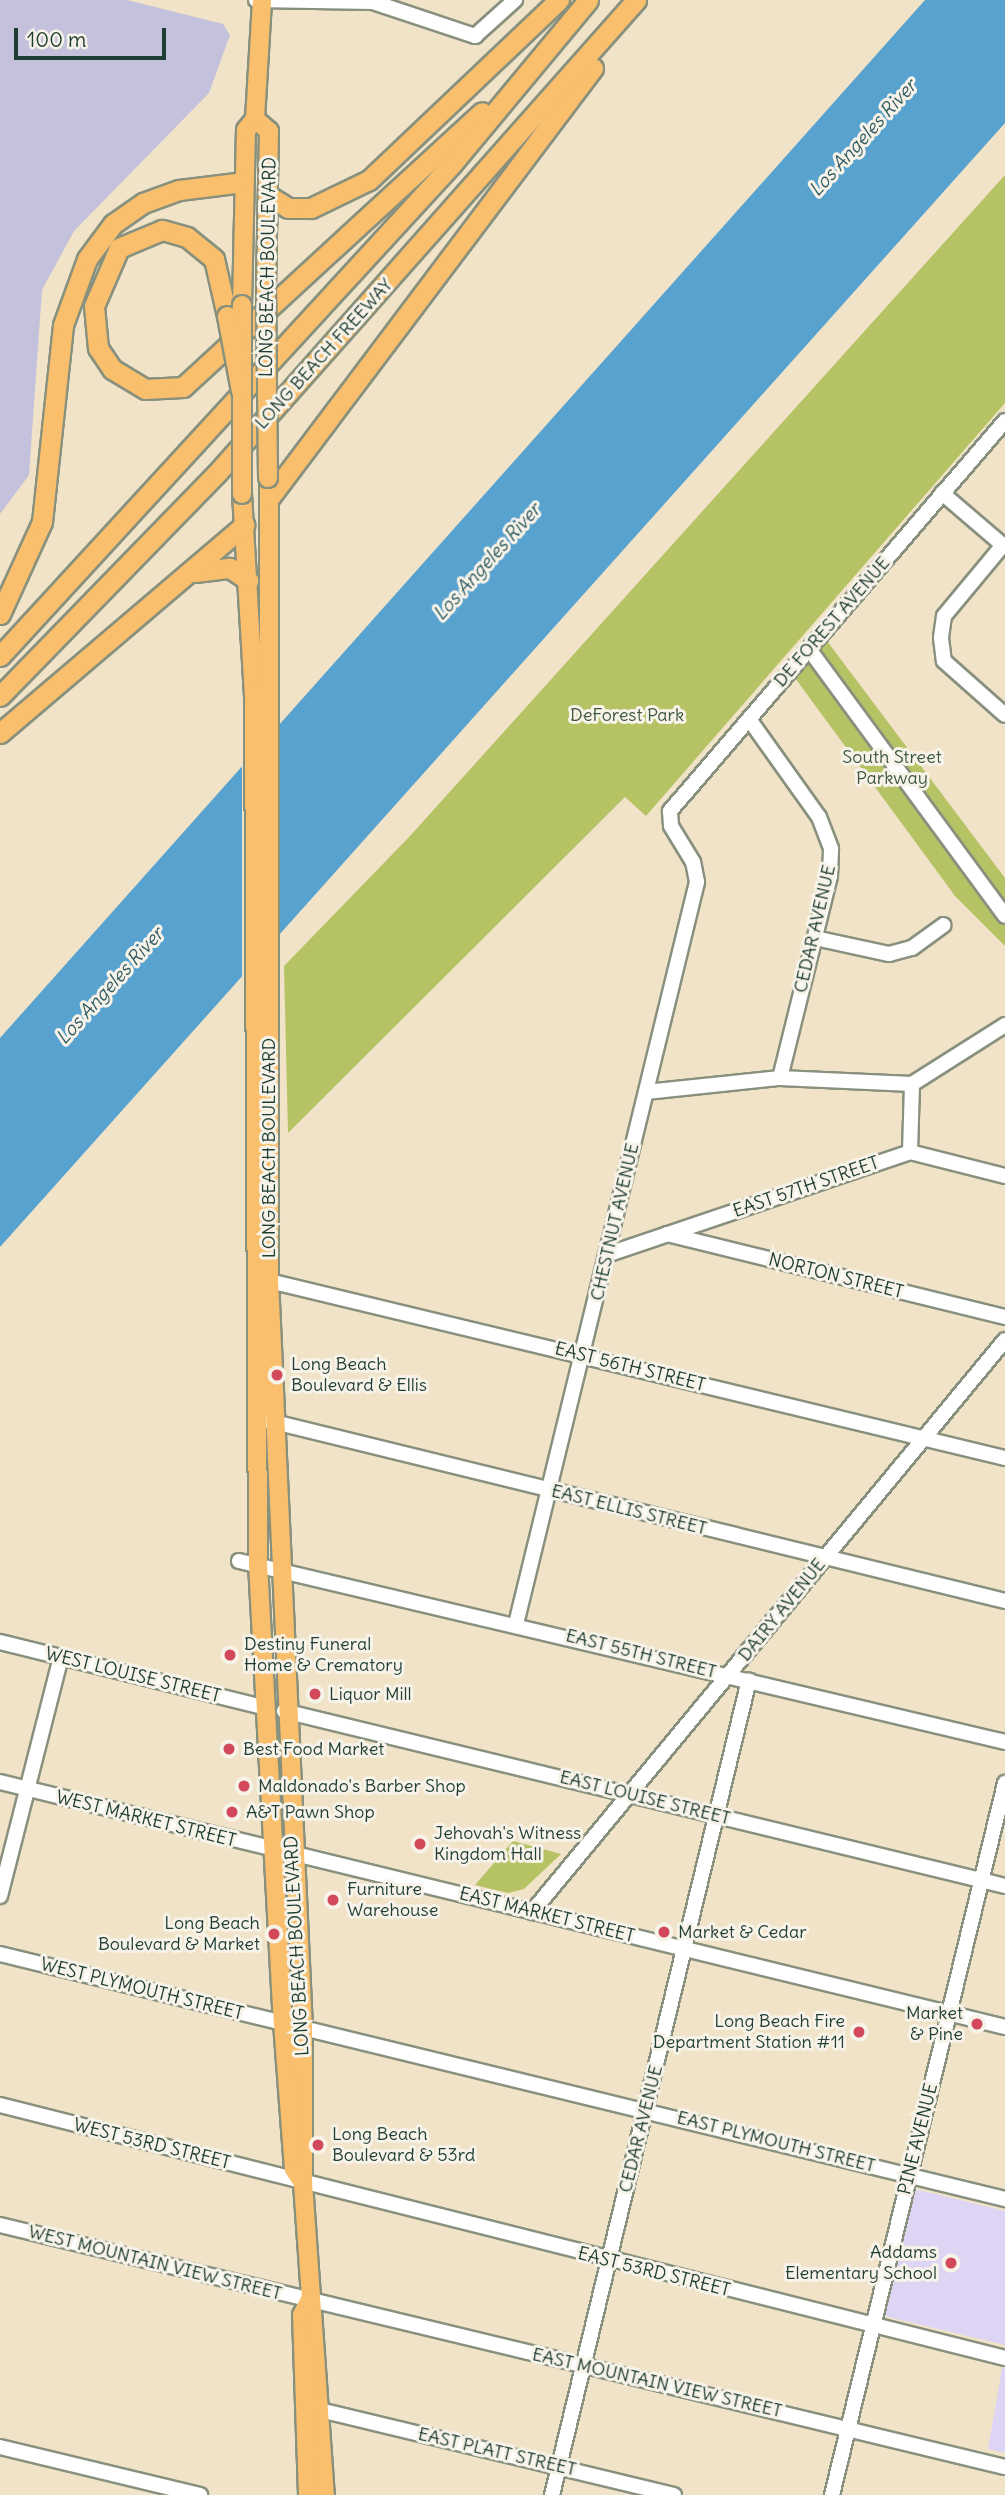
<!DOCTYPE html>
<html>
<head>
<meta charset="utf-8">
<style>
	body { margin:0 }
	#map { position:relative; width:1005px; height:2495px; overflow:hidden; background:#f0e3c7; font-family:Delius,sans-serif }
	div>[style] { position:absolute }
	.built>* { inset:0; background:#ded5f5 }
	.industrial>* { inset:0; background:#c3c1db }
	.green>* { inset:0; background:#b6c365 }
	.water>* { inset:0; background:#58a2d0 }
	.pier>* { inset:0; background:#f0e3c7 }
	.roads { filter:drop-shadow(2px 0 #88907e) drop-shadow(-2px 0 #88907e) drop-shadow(0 2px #88907e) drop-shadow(0 -2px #88907e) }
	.minor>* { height:14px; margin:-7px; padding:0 7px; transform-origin:7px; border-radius:7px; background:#fff }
	.major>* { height:18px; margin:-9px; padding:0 9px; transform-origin:9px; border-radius:9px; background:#f9bf6c }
	.highway>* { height:19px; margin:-9.5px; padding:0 9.5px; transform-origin:9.5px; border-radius:9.5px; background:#f9bf6c }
	.bridges { filter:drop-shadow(2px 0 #88907e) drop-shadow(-2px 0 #88907e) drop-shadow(0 2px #88907e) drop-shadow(0 -2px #88907e) }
	.major-bridge>* { height:18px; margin:-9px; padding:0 9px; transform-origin:9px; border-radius:9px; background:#f9bf6c }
	.highway-bridge>* { height:19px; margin:-9.5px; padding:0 9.5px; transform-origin:9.5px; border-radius:9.5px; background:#f9bf6c }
	.dots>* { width:19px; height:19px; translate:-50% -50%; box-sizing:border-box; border:4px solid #f7f3e8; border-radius:50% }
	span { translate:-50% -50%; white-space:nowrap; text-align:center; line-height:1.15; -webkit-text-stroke:6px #f7f3e8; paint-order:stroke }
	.street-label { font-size:18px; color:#1f3d34 }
	.park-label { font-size:18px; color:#3d583e }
	.poi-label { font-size:18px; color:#1f3d34 }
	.left { translate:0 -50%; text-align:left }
	.right { translate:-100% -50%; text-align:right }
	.water-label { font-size:19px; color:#305b63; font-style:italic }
	.scale { position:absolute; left:14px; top:28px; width:152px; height:32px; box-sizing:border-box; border:4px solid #1f3d34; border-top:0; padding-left:9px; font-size:21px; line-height:24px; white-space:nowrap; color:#1f3d34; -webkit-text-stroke:5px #f7f3e8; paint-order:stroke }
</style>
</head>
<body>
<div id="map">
	<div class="built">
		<i style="clip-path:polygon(915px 2189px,1005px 2211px,1005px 2345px,884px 2316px)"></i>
		<i style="clip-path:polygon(1005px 2351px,1005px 2453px,988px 2449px)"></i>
	</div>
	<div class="industrial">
		<i style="clip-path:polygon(0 0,127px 0,223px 24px,230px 35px,209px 93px,74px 231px,42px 290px,29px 475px,0 514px)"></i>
	</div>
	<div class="green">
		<i style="clip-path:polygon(1005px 175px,1005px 403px,646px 816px,625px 797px,288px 1133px,284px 966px,410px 836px)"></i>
		<i style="clip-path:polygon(827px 641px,1005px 878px,1005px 946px,955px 896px,795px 678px)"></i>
		<i style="clip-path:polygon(513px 1841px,561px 1854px,524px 1889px,508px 1893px,475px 1885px)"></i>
	</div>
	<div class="water">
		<i style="clip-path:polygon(925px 0,1005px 0,1005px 123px,0 1247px,0 1038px)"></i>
	</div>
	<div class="pier">
		<i style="clip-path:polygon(280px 719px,280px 937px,242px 979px,242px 761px)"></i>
	</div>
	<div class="roads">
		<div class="minor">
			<i style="left:256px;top:0;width:117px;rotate:1deg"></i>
			<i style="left:373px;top:2px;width:108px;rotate:18.4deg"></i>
			<i style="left:475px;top:36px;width:54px;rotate:-42deg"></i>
			<i style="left:942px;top:493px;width:83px;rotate:40.6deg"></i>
			<i style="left:1003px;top:545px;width:92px;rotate:129.7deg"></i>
			<i style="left:944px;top:616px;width:22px;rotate:98deg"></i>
			<i style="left:941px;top:638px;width:23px;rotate:83deg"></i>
			<i style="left:944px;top:661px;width:81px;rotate:41.5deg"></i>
			<i style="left:809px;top:649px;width:331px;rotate:53.7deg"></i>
			<i style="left:749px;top:719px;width:120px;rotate:54.5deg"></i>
			<i style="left:819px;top:817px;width:34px;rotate:69deg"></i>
			<i style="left:831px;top:849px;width:27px;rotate:92deg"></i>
			<i style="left:830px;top:876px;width:208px;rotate:103.9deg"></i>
			<i style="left:815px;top:938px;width:76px;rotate:12.2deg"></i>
			<i style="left:889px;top:954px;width:24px;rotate:-15deg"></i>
			<i style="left:912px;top:948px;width:39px;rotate:-36deg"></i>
			<i style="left:646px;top:1092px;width:135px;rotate:-6deg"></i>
			<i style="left:780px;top:1078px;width:132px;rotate:2.6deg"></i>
			<i style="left:912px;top:1084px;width:110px;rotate:-32.4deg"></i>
			<i style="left:910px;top:1152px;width:68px;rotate:-88.3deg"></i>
			<i style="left:667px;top:1234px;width:348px;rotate:13.8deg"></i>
			<i style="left:609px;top:1254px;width:318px;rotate:-18.7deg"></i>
			<i style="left:910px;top:1152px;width:98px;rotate:14.2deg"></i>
			<i style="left:261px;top:1279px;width:765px;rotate:13.53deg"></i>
			<i style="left:266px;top:1420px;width:761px;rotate:13.76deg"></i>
			<i style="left:239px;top:1561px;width:787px;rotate:13.29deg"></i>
			<i style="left:516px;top:1624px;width:764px;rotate:-76.29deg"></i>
			<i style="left:697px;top:882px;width:20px;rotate:-101deg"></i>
			<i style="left:693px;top:862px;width:42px;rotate:-121.4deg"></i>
			<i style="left:671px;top:826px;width:15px;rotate:-94deg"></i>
			<i style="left:670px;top:811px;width:514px;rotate:-49.34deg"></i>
			<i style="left:0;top:1642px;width:274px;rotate:13.9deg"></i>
			<i style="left:284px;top:1711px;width:742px;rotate:13.64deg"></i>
			<i style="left:0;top:1782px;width:1034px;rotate:13.7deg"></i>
			<i style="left:0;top:1896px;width:247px;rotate:-75.7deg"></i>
			<i style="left:532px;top:1912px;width:742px;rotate:-50.41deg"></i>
			<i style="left:0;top:1954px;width:291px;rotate:13.7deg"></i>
			<i style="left:303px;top:2028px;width:723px;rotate:13.69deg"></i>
			<i style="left:0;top:2105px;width:1036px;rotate:14.13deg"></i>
			<i style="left:0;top:2225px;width:1034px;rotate:13.54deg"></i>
			<i style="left:320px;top:2410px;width:364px;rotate:13.5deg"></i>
			<i style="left:0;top:2447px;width:206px;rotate:13.5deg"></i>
			<i style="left:552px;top:2495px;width:838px;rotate:-76.41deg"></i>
			<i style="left:832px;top:2495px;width:733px;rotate:-76.34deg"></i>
		</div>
		<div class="major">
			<i style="left:255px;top:119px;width:18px;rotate:41deg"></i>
			<i style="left:269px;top:131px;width:156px;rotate:91.1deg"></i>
			<i style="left:242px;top:305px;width:175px;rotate:-88.7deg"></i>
			<i style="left:246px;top:130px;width:14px;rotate:-51deg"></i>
			<i style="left:255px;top:119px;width:119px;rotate:-86.6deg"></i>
			<i style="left:269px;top:483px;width:797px;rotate:90deg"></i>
			<i style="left:269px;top:1280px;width:749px;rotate:87.4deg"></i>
			<i style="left:303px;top:2028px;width:155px;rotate:90deg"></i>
			<i style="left:303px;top:2183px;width:313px;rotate:86deg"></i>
			<i style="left:242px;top:494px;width:202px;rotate:86.6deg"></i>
			<i style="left:254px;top:696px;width:868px;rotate:89.74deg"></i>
			<i style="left:258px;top:1564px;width:460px;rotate:86.9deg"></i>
			<i style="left:283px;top:2023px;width:146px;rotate:85.7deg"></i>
			<i style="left:294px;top:2169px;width:17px;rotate:57deg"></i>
			<i style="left:308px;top:2495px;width:180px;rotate:-91.9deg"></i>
			<i style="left:302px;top:2315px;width:16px;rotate:-63deg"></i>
		</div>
		<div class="highway">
			<i style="left:269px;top:196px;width:22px;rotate:32deg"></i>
			<i style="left:288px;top:208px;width:23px"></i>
			<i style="left:311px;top:208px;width:64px;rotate:-25.8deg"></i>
			<i style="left:369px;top:180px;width:262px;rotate:-43.5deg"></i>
			<i style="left:227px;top:316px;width:58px;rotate:-102.8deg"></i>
			<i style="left:214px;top:259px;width:35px;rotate:-141deg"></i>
			<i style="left:187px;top:237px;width:26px;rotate:-164deg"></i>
			<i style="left:162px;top:230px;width:47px;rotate:157.3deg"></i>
			<i style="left:119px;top:248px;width:63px;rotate:113.3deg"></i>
			<i style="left:94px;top:306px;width:42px;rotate:84.6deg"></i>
			<i style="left:98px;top:348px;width:25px;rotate:56deg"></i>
			<i style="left:112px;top:369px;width:39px;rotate:31deg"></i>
			<i style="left:145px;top:389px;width:38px;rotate:-3deg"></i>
			<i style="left:183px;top:387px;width:406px;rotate:-42.6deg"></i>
			<i style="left:270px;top:497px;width:537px;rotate:-53.02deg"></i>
			<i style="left:195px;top:572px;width:35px;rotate:-7deg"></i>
			<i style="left:230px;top:568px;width:22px;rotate:34deg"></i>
			<i style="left:0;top:614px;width:101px;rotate:-65.5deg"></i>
			<i style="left:42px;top:522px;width:198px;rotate:-83.9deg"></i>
			<i style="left:63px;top:325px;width:70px;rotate:-70deg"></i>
			<i style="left:87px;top:259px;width:44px;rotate:-53.4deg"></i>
			<i style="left:113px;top:224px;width:37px;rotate:-35deg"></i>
			<i style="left:143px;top:203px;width:38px;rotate:-20deg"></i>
			<i style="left:179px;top:190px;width:64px;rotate:-7.1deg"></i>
			<i style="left:0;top:656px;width:668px;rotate:-47.43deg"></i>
			<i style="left:452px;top:164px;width:213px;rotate:-50.3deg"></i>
			<i style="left:0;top:696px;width:311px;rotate:-45.8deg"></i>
			<i style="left:217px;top:473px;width:632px;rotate:-48.46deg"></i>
			<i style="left:0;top:733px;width:321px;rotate:-40.4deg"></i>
		</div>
	</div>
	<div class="bridges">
		<div class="major-bridge">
			<i style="left:266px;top:287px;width:191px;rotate:89.4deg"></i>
			<i style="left:242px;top:305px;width:189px;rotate:90deg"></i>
		</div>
		<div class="highway-bridge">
			<i style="left:227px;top:316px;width:76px;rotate:79.4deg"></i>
		</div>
	</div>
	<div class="dots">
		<i style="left:277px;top:1375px;background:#d1495b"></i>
		<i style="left:230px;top:1655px;background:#d1495b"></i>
		<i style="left:315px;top:1694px;background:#d1495b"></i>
		<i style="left:229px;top:1749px;background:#d1495b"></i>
		<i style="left:244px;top:1786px;background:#d1495b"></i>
		<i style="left:232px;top:1812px;background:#d1495b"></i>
		<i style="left:420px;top:1844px;background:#d1495b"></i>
		<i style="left:333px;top:1900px;background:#d1495b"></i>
		<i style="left:664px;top:1932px;background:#d1495b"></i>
		<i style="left:274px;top:1934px;background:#d1495b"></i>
		<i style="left:977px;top:2024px;background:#d1495b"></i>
		<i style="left:859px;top:2032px;background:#d1495b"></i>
		<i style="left:318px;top:2145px;background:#d1495b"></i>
		<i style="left:951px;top:2263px;background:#d1495b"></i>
	</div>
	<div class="street-label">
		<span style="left:268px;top:267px;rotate:-89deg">LONG BEACH BOULEVARD</span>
		<span style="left:324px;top:354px;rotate:-48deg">LONG BEACH FREEWAY</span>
		<span style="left:832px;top:622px;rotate:-49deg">DE FOREST AVENUE</span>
		<span style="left:815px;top:929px;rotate:-77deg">CEDAR AVENUE</span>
		<span style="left:269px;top:1148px;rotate:-90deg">LONG BEACH BOULEVARD</span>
		<span style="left:806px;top:1187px;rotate:-19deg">EAST 57TH STREET</span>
		<span style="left:615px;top:1222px;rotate:-77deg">CHESTNUT AVENUE</span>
		<span style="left:836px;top:1276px;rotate:14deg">NORTON STREET</span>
		<span style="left:630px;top:1367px;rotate:14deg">EAST 56TH STREET</span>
		<span style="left:629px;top:1510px;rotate:14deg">EAST ELLIS STREET</span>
		<span style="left:782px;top:1610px;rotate:-51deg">DAIRY AVENUE</span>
		<span style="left:641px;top:1654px;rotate:14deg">EAST 55TH STREET</span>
		<span style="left:133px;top:1675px;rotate:14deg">WEST LOUISE STREET</span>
		<span style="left:645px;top:1798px;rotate:14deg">EAST LOUISE STREET</span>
		<span style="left:146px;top:1819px;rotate:14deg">WEST MARKET STREET</span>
		<span style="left:547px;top:1915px;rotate:14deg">EAST MARKET STREET</span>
		<span style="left:297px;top:1946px;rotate:-93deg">LONG BEACH BOULEVARD</span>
		<span style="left:142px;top:1989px;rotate:14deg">WEST PLYMOUTH STREET</span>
		<span style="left:641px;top:2129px;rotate:-76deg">CEDAR AVENUE</span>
		<span style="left:918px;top:2139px;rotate:-76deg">PINE AVENUE</span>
		<span style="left:776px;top:2142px;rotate:14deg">EAST PLYMOUTH STREET</span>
		<span style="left:152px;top:2144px;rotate:14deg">WEST 53RD STREET</span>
		<span style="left:155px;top:2263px;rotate:14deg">WEST MOUNTAIN VIEW STREET</span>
		<span style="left:654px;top:2272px;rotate:14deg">EAST 53RD STREET</span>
		<span style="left:657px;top:2383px;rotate:13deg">EAST MOUNTAIN VIEW STREET</span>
		<span style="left:497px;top:2452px;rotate:13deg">EAST PLATT STREET</span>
	</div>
	<div class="park-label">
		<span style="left:627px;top:715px">DeForest Park</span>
		<span style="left:892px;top:768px">South Street<br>Parkway</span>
	</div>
	<div class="poi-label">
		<span class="left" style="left:291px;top:1375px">Long Beach<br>Boulevard &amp; Ellis</span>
		<span class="left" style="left:244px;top:1655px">Destiny Funeral<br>Home &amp; Crematory</span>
		<span class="left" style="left:329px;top:1694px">Liquor Mill</span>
		<span class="left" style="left:243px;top:1749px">Best Food Market</span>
		<span class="left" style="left:258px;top:1786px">Maldonado's Barber Shop</span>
		<span class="left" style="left:246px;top:1812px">A&amp;T Pawn Shop</span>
		<span class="left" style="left:434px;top:1844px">Jehovah's Witness<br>Kingdom Hall</span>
		<span class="left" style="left:347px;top:1900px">Furniture<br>Warehouse</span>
		<span class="right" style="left:260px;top:1934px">Long Beach<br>Boulevard &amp; Market</span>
		<span class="left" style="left:678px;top:1932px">Market &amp; Cedar</span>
		<span class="right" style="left:963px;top:2024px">Market<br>&amp; Pine</span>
		<span class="right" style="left:845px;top:2032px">Long Beach Fire<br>Department Station #11</span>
		<span class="left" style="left:332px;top:2145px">Long Beach<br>Boulevard &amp; 53rd</span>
		<span class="right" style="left:937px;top:2263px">Addams<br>Elementary School</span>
	</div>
	<div class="water-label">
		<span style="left:863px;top:138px;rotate:-48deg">Los Angeles River</span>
		<span style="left:487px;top:562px;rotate:-48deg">Los Angeles River</span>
		<span style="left:110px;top:986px;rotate:-48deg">Los Angeles River</span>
	</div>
	<div class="scale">100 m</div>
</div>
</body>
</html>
